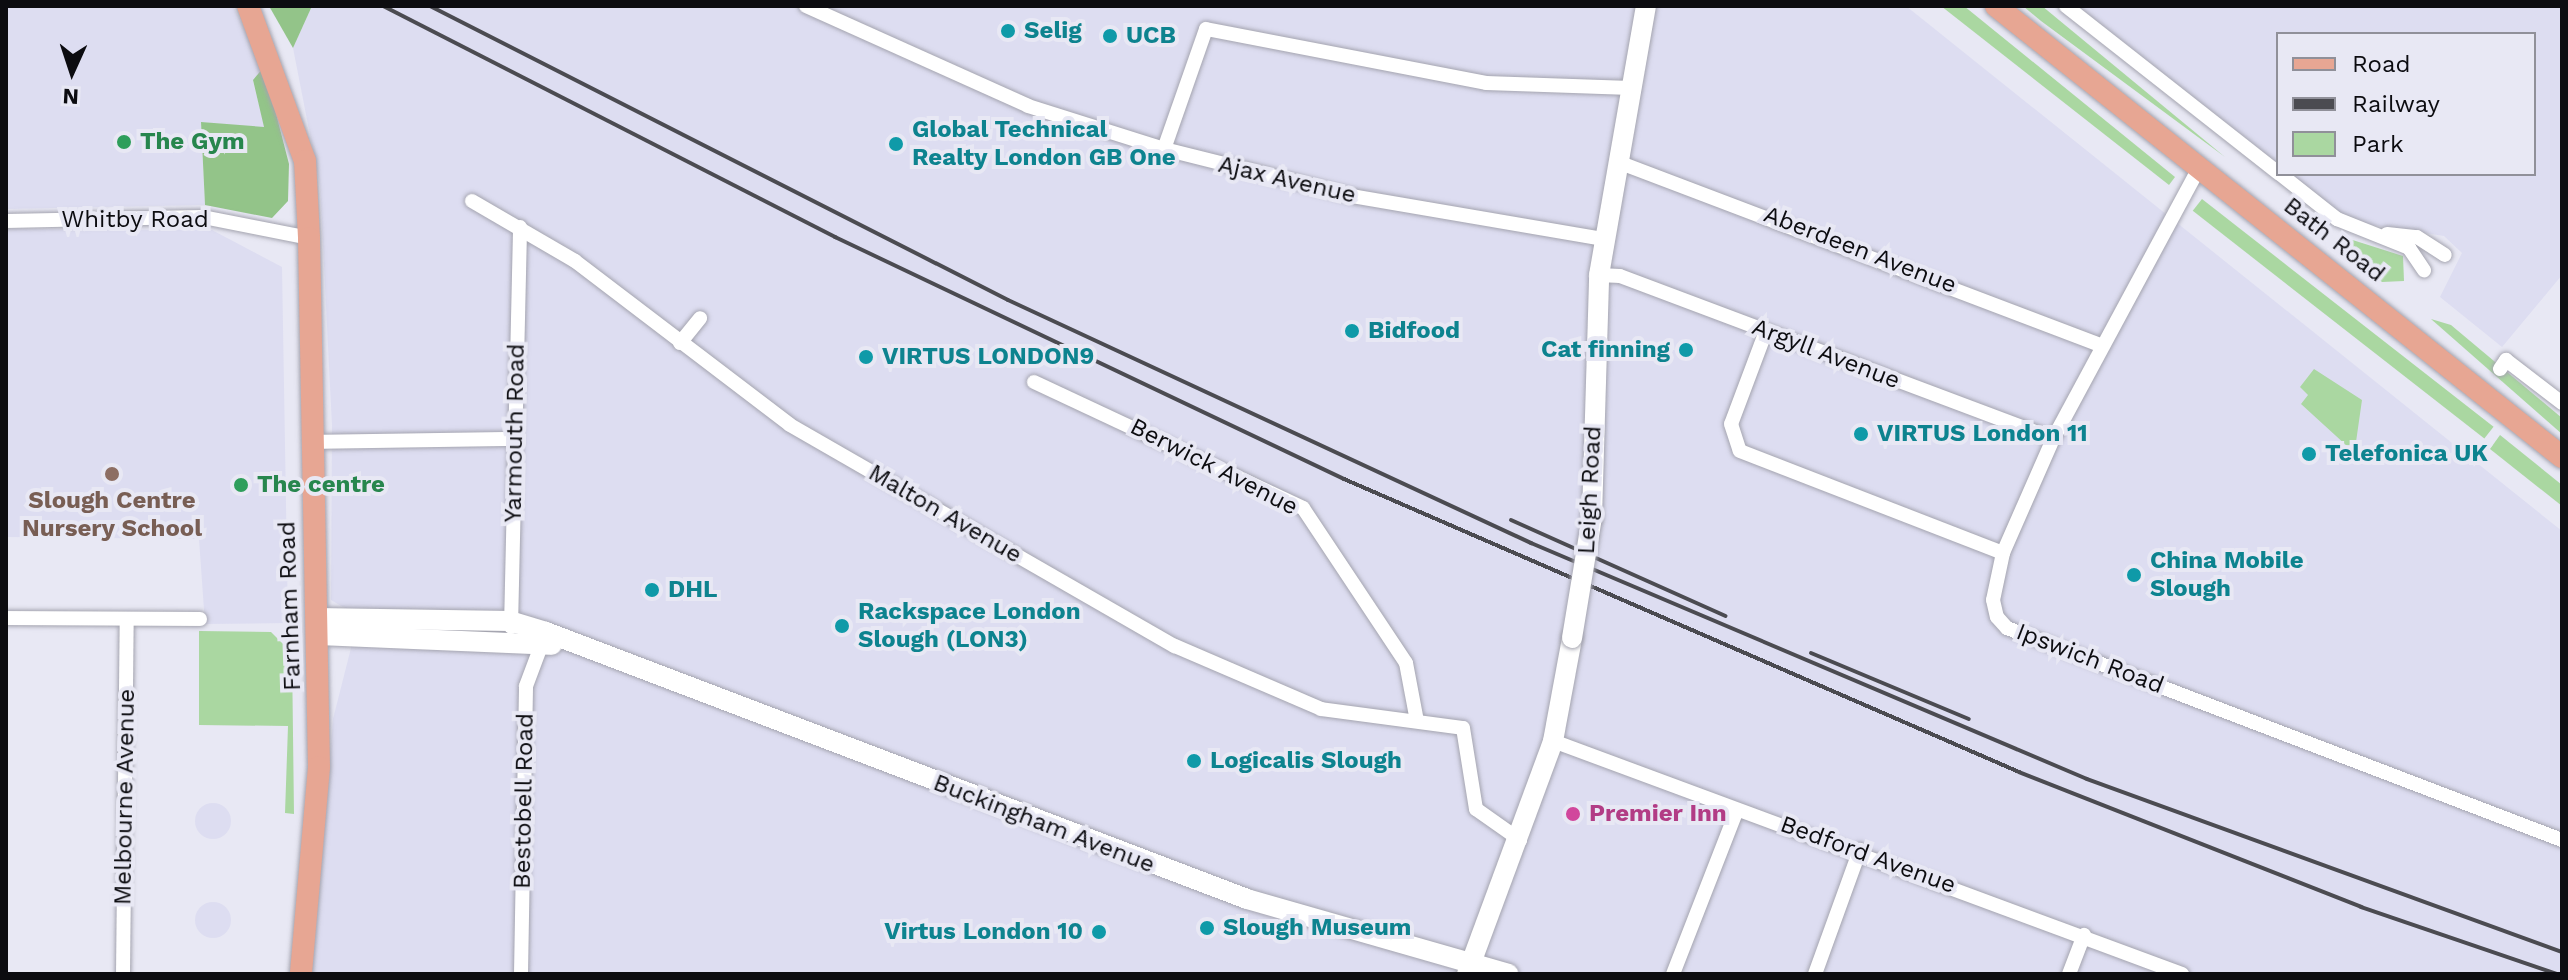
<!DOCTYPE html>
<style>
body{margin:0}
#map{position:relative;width:2568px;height:980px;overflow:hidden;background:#e8e8f4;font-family:"Work Sans",sans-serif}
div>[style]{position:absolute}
.built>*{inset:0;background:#ddddf1}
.round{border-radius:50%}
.green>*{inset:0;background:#aad7a1;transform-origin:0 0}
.forest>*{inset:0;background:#93c489}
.roads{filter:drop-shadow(0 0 2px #a4a4af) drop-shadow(0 0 2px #a4a4af)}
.street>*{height:14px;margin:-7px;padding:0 7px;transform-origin:7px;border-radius:7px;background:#fff}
.secondary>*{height:20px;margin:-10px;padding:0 10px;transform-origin:10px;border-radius:10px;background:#fff}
.primary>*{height:22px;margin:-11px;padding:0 11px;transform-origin:11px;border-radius:11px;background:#e7a693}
.rail>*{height:4px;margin:-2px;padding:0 2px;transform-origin:2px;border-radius:2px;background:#4b4b51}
.bridges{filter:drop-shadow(0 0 2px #a4a4af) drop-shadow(0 0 2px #a4a4af)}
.secondary-bridge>*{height:20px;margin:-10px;padding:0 10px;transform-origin:10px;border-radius:10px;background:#fff}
.dots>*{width:22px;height:22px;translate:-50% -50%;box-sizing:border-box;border:4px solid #e8e8f4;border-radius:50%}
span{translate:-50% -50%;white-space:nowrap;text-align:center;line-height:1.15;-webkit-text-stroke:8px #e8e8f4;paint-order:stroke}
.culture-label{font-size:24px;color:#0d838f;font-weight:700}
.left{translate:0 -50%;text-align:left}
.right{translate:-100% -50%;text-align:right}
.leisure-label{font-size:24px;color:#27864d;font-weight:700}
.street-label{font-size:24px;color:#0c0c10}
.education-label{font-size:24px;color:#785e54;font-weight:700}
.hotel-label{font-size:24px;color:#b23c85;font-weight:700}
.frame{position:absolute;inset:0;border:8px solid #0c0c10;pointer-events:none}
.legend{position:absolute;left:2276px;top:32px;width:260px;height:144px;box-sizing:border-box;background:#e8e8f4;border:2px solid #909099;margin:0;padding:10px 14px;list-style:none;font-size:24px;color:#0c0c10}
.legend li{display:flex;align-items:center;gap:16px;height:40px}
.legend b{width:40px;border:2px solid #909099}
.north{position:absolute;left:32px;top:32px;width:80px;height:80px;-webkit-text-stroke:6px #e8e8f4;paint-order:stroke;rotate:183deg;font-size:22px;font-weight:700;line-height:32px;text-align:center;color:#0c0c10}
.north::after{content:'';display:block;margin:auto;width:28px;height:36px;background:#0c0c10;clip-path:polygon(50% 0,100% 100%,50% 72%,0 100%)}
</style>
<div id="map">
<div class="built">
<div style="clip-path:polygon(6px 6px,233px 6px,264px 67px,253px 81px,265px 128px,201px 122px,205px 205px,6px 209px)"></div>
<div style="clip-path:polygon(312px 6px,1906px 6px,2562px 531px,2562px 974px,312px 974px,333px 719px,351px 648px,346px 609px,331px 600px,332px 426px,320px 186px,293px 48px)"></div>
<div style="clip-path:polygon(2077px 6px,2562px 6px,2562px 275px,2502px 347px,2440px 297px,2462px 253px,2444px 236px,2346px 221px,2287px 174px,2534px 174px,2534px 34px,2278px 34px,2278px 167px)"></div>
<div style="clip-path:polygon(6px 229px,212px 230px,282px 267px,288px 623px,205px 624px,199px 539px,6px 537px)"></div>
<div class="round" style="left:195px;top:803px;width:36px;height:36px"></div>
<div class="round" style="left:195px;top:902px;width:36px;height:36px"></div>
</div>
<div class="green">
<div style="clip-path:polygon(1941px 6px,1964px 6px,2175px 177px,2169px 185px)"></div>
<div style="clip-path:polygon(2023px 6px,2042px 6px,2225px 157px,2041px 21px)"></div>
<div style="left:2202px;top:199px;width:370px;height:15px;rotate:38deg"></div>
<div style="clip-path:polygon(2340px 236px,2403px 256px,2404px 281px,2382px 282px,2336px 243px)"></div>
<div style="clip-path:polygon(2431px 319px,2451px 325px,2562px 418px,2562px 434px)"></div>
<div style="clip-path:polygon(2314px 369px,2362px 400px,2356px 442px,2347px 446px,2301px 404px,2308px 395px,2300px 387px)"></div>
<div style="clip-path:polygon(2500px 435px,2562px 485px,2562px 506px,2490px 449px)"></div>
<div style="clip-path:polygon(199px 631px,271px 632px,292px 653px,294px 814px,285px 813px,288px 726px,199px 725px)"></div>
</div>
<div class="forest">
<div style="clip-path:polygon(269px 6px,312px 6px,293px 48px)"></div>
<div style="clip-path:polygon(264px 67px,289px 164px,288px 201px,272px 218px,205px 205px,201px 122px,264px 127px,253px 80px)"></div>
</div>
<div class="roads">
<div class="street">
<div style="left:806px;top:6px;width:243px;rotate:24.2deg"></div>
<div style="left:1028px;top:106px;width:143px;rotate:17.5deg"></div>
<div style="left:1164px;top:149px;width:194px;rotate:14deg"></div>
<div style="left:1352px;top:196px;width:256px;rotate:9.7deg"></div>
<div style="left:2066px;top:6px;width:270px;rotate:38.2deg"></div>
<div style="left:1164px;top:149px;width:127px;rotate:-70.7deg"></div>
<div style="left:1206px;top:29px;width:285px;rotate:10.9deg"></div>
<div style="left:1486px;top:83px;width:145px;rotate:2deg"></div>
<div style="left:1618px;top:162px;width:516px;rotate:20.79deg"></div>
<div style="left:2199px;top:168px;width:308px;rotate:118.3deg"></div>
<div style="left:2053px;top:439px;width:124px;rotate:113.7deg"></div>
<div style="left:2003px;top:553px;width:48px;rotate:102deg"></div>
<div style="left:1993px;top:600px;width:17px;rotate:77deg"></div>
<div style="left:1997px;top:617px;width:15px;rotate:48deg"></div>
<div style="left:2007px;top:628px;width:594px;rotate:20.91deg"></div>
<div style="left:2280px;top:174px;width:73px;rotate:38.3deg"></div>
<div style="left:2337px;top:219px;width:78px;rotate:21.9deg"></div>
<div style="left:2409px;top:248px;width:27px;rotate:56deg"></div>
<div style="left:472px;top:201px;width:119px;rotate:30.2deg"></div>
<div style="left:575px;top:261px;width:270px;rotate:37.3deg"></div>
<div style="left:790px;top:425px;width:444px;rotate:29.9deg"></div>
<div style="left:1175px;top:646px;width:159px;rotate:23.3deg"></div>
<div style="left:1321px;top:709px;width:143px;rotate:7.6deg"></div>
<div style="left:1463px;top:728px;width:82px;rotate:80.9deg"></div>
<div style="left:1476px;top:809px;width:54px;rotate:35.2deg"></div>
<div style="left:6px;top:221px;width:197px;rotate:-1.2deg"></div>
<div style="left:203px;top:217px;width:108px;rotate:11.2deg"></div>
<div style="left:2387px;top:234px;width:30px;rotate:6deg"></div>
<div style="left:2417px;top:237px;width:33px;rotate:33deg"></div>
<div style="left:1599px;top:275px;width:21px;rotate:3deg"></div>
<div style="left:1620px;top:276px;width:463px;rotate:20.6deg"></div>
<div style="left:1766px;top:331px;width:99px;rotate:110.6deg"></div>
<div style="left:1731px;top:424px;width:28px;rotate:72deg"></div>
<div style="left:1740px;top:451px;width:282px;rotate:21.2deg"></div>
<div style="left:680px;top:343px;width:32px;rotate:-51deg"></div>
<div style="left:2500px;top:369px;width:11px;rotate:-56deg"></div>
<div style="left:2506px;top:360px;width:71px;rotate:37.5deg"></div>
<div style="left:1034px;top:382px;width:297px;rotate:25.1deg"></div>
<div style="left:1303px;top:508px;width:186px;rotate:56.4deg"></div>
<div style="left:1406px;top:663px;width:59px;rotate:79.3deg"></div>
<div style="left:313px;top:442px;width:202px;rotate:-0.9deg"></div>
<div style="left:6px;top:618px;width:194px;rotate:0.3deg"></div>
<div style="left:511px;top:627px;width:400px;rotate:-88.7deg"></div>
<div style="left:1553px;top:741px;width:671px;rotate:20.33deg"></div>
<div style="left:123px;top:974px;width:353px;rotate:-89.4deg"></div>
<div style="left:521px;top:974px;width:288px;rotate:-89deg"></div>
<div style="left:526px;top:686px;width:51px;rotate:-69.4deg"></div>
<div style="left:1673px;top:974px;width:176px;rotate:-68.7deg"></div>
<div style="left:1815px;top:974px;width:132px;rotate:-70.1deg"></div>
<div style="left:2069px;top:974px;width:42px;rotate:-69deg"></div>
</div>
<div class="secondary">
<div style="left:1592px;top:517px;width:242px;rotate:-88.3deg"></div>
<div style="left:1599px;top:275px;width:273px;rotate:-80.1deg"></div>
<div style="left:316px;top:618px;width:194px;rotate:0.9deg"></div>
<div style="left:510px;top:621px;width:38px;rotate:17deg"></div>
<div style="left:546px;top:632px;width:750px;rotate:20.85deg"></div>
<div style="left:1247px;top:899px;width:272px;rotate:16deg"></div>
<div style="left:317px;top:635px;width:235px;rotate:2.4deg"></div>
<div style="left:1467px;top:974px;width:248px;rotate:-69.7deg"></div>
<div style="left:1553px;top:741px;width:105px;rotate:-79.5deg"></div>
</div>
<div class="primary">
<div style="left:248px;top:6px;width:165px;rotate:69.8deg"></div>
<div style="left:305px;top:161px;width:77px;rotate:87deg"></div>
<div style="left:309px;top:238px;width:529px;rotate:88.92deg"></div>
<div style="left:319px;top:767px;width:208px;rotate:95deg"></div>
<div style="left:1996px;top:6px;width:724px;rotate:38.55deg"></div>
</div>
</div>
<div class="rail">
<div style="left:383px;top:6px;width:508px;rotate:27.07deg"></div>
<div style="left:835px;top:237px;width:564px;rotate:25.43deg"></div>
<div style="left:1344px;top:479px;width:736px;rotate:23.46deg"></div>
<div style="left:2019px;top:772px;width:368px;rotate:21.5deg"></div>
<div style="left:2361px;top:907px;width:207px;rotate:18.9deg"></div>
<div style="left:430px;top:6px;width:648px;rotate:26.96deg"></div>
<div style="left:1008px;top:300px;width:577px;rotate:24.92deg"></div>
<div style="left:1531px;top:543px;width:604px;rotate:23deg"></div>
<div style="left:2087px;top:779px;width:506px;rotate:20.01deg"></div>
<div style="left:1511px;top:520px;width:235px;rotate:24.1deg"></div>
<div style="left:1811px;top:653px;width:171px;rotate:22.7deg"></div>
</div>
<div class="bridges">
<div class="secondary-bridge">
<div style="left:1572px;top:638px;width:123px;rotate:-80.6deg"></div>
</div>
</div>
<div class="dots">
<div style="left:1008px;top:31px;background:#0f9aa8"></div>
<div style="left:1110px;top:36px;background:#0f9aa8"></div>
<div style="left:124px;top:142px;background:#2e9e5b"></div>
<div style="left:896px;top:144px;background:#0f9aa8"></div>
<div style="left:1352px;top:331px;background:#0f9aa8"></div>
<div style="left:1686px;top:350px;background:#0f9aa8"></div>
<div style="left:866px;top:357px;background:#0f9aa8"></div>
<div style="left:1861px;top:434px;background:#0f9aa8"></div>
<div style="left:2309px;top:454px;background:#0f9aa8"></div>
<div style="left:112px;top:474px;background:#8d6e63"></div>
<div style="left:241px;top:485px;background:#2e9e5b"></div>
<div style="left:2134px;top:575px;background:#0f9aa8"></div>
<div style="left:652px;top:590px;background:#0f9aa8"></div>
<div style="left:842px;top:626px;background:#0f9aa8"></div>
<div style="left:1194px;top:761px;background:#0f9aa8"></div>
<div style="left:1573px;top:814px;background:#d1479c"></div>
<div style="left:1207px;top:928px;background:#0f9aa8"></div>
<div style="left:1099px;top:932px;background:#0f9aa8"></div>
</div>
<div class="culture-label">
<span class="left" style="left:1024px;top:31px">Selig</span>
<span class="left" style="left:1126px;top:36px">UCB</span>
<span class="left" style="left:912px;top:144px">Global Technical<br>Realty London GB One</span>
<span class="left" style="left:1368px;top:331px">Bidfood</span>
<span class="right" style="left:1670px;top:350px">Cat finning</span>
<span class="left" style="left:882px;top:357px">VIRTUS LONDON9</span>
<span class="left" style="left:1877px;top:434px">VIRTUS London 11</span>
<span class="left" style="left:2325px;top:454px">Telefonica UK</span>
<span class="left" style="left:2150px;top:575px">China Mobile<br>Slough</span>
<span class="left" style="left:668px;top:590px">DHL</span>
<span class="left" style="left:858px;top:626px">Rackspace London<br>Slough (LON3)</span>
<span class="left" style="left:1210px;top:761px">Logicalis Slough</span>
<span class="left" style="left:1223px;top:928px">Slough Museum</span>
<span class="right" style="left:1083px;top:932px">Virtus London 10</span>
</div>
<div class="leisure-label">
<span class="left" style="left:140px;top:142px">The Gym</span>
<span class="left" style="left:257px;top:485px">The centre</span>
</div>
<div class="street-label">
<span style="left:1287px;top:180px;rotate:13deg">Ajax Avenue</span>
<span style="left:135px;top:220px">Whitby Road</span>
<span style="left:2334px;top:240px;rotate:38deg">Bath Road</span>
<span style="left:1860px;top:250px;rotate:21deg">Aberdeen Avenue</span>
<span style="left:1826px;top:354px;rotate:21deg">Argyll Avenue</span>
<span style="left:515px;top:433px;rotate:-89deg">Yarmouth Road</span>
<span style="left:1214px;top:467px;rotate:27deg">Berwick Avenue</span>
<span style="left:1590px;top:490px;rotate:-87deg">Leigh Road</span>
<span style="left:945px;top:514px;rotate:30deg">Malton Avenue</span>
<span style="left:290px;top:606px;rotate:-92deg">Farnham Road</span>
<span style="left:2090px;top:659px;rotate:21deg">Ipswich Road</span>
<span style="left:125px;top:797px;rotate:-89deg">Melbourne Avenue</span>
<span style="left:524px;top:801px;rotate:-89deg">Bestobell Road</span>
<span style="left:1044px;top:824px;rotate:21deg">Buckingham Avenue</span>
<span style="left:1868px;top:855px;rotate:20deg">Bedford Avenue</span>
</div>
<div class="education-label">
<span style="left:112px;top:515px">Slough Centre<br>Nursery School</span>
</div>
<div class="hotel-label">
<span class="left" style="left:1589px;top:814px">Premier Inn</span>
</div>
<div class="frame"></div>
<ul class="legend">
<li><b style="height:10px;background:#e7a693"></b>Road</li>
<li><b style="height:10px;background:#4b4b51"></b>Railway</li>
<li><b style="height:22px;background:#aad7a1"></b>Park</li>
</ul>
<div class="north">N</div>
</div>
